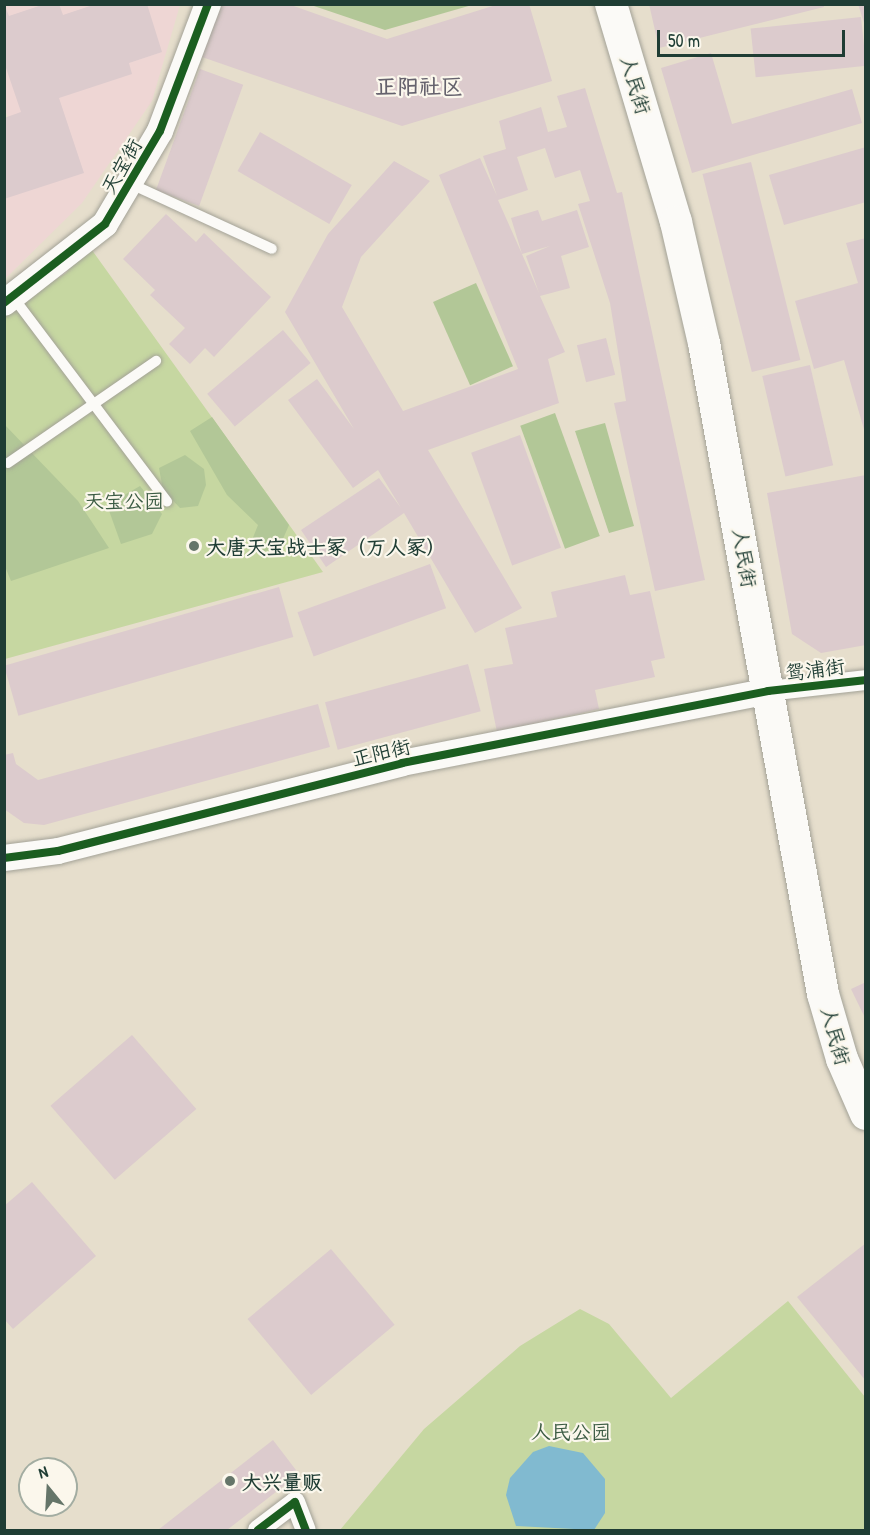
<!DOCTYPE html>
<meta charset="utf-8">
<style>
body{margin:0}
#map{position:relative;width:870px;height:1535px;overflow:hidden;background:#e6decc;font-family:"Patrick Hand","LXGW WenKai TC",sans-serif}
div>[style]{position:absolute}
.built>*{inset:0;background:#eed6d4}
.green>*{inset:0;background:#c6d7a1}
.forest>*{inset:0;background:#b2c797;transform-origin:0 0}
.water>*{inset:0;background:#81bad0}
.building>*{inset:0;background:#dccbcd;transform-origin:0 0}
.roads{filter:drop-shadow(0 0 2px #a3a297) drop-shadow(0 0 2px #a3a297)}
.service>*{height:10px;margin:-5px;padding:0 5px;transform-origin:5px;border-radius:5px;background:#fbfaf7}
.minor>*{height:20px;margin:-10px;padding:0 10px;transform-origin:10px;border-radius:10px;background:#fbfaf7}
.tertiary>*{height:26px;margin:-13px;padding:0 13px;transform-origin:13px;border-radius:13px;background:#fbfaf7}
.primary>*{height:32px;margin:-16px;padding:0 16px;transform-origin:16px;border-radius:16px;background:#fbfaf7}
.cycleway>*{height:8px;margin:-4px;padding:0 4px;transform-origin:4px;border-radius:4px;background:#1b5e20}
.dots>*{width:16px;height:16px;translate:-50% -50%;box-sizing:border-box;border:3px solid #fbf7ec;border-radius:50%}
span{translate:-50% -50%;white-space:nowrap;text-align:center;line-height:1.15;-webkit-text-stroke:4.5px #fbf7ec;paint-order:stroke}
.street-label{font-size:20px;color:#1f3d34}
.park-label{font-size:20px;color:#3b5b43}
.poi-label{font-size:20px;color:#1f3d34;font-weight:700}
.left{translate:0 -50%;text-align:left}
.quarter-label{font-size:22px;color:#65626d;font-weight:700}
.frame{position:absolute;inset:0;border:6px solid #1f3d34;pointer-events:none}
.north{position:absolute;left:18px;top:1457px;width:60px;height:60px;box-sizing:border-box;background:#fbf7ec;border:2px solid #a3ada2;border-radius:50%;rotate:342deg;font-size:16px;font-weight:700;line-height:24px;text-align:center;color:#1f3d34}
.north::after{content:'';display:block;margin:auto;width:21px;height:27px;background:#657569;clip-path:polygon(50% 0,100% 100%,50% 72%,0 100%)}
.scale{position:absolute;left:657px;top:30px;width:188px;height:27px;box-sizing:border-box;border:3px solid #1f3d34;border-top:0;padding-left:8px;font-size:18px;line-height:21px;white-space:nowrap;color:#1f3d34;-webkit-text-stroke:4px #fbf7ec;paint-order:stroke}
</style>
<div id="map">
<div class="built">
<div style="clip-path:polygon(5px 5px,180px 5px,152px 101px,82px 203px,5px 279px,4px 126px,10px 123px,4px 107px)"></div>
</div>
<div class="green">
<div style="clip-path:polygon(89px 246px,323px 572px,5px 659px,5px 312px,66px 273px)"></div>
<div style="clip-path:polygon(788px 1301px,865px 1397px,865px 1530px,340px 1530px,424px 1429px,520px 1346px,580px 1309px,609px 1324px,671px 1398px)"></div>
</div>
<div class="forest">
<div style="clip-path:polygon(311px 5px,472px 5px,385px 30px)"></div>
<div style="left:476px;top:283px;width:91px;height:47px;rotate:66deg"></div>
<div style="left:555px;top:413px;width:131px;height:37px;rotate:70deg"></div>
<div style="clip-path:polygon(212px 417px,289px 525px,279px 548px,255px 553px,250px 545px,258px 525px,227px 495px,190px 431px)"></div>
<div style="clip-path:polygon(605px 423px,634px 526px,609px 533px,575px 431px)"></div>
<div style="clip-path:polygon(4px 424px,78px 501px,109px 548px,11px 581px,4px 564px)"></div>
<div style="clip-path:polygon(185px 455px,204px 469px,206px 485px,198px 506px,180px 508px,163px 490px,159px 468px)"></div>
<div style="clip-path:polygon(140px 486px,162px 514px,152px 534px,121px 544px,107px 505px)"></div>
</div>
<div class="water">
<div style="clip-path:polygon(549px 1446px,583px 1453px,605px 1479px,605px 1513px,594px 1530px,516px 1526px,506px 1495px,510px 1478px,533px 1452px)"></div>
</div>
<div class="building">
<div style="clip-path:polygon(4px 4px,9px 16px,45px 4px,59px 4px,63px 15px,96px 4px,147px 4px,162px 52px,129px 63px,132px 74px,59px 98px,84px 173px,4px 199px,4px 118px,21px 112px,4px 62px)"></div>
<div style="clip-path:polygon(220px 4px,288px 4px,387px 39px,499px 4px,529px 4px,552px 81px,402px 126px,202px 57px)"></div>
<div style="clip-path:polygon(649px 4px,823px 4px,824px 7px,659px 48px)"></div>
<div style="clip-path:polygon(858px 4px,866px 4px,866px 26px,865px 26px)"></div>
<div style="left:861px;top:17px;width:49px;height:111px;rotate:84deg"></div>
<div style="clip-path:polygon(711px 53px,732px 124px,852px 89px,862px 123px,692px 173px,661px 68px)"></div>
<div style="left:200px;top:69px;width:46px;height:129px;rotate:20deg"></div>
<div style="clip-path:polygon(evenodd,585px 88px,617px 193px,622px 192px,705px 580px,655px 591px,614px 403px,626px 401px,610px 303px,578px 204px,590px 201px,580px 170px,555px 178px,545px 148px,517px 157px,528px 190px,498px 200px,522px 254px,511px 218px,538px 210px,542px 221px,577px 210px,589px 247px,561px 256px,570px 288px,540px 296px,565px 352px,548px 359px,559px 403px,428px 450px,522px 608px,475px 633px,404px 513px,326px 567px,301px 530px,379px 478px,401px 508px,378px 470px,353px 488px,288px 400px,317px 379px,354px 429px,285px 312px,328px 234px,394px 161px,430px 181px,361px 257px,342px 307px,403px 411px,518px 369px,439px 175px,480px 158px,497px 196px,483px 156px,506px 149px,499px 121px,541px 107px,548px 132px,567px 127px,557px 96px,585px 88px,550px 246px,526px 256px,539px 293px,522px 254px,550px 246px)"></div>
<div style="left:260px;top:132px;width:106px;height:45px;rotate:30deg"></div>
<div style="clip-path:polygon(866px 147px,866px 202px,784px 225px,769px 175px)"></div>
<div style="left:751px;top:162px;width:204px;height:50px;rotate:76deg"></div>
<div style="clip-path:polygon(166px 214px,196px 242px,204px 233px,271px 297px,214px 357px,205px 348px,190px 364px,169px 344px,185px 328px,150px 295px,155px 290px,123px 259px)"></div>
<div style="clip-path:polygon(866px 238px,866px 433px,865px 433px,844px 360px,814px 369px,795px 301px,858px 283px,846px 243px)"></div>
<div style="left:283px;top:330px;width:43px;height:99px;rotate:50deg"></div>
<div style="left:606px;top:338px;width:38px;height:30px;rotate:76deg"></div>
<div style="left:810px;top:365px;width:103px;height:49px;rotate:77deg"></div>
<div style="left:520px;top:435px;width:120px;height:52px;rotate:70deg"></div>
<div style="clip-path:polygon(866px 475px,866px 645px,821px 653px,792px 634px,767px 493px)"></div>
<div style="left:430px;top:564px;width:47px;height:141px;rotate:70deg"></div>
<div style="clip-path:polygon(625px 575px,630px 595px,650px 591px,665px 658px,651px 661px,655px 677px,595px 690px,599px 709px,497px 732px,484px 669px,513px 664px,505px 628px,557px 617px,551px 592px)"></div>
<div style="left:279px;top:587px;width:52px;height:286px;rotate:74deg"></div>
<div style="left:468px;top:664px;width:49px;height:148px;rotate:75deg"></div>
<div style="clip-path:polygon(318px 704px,330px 747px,44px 825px,24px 823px,4px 809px,4px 755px,13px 753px,16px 764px,38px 780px)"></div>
<div style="clip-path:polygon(866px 982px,866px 1020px,851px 989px)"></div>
<div style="left:132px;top:1035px;width:98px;height:108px;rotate:49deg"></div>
<div style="clip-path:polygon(32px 1182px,96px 1256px,13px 1329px,4px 1319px,4px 1206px)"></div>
<div style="clip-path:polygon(866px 1243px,866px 1381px,797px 1297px)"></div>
<div style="left:331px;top:1249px;width:99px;height:109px;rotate:50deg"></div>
<div style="clip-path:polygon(273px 1440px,299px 1474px,227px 1530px,158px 1530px)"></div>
</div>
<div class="roads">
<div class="service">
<div style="left:131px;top:184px;width:155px;rotate:24.7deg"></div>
<div style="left:13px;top:297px;width:256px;rotate:53deg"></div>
<div style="left:8px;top:463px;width:180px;rotate:-34.6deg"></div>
</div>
<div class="minor">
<div style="left:768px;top:691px;width:99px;rotate:-6.4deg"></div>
<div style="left:258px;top:1530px;width:46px;rotate:-37.1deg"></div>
<div style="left:295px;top:1502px;width:30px;rotate:69deg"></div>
</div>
<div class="tertiary">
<div style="left:4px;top:303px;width:128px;rotate:-38deg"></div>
<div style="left:105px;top:224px;width:108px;rotate:-59.4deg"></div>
<div style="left:160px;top:131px;width:136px;rotate:-69.3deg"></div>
<div style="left:4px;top:858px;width:54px;rotate:-7.4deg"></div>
<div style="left:58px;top:851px;width:355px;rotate:-14.3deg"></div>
<div style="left:402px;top:763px;width:373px;rotate:-11.1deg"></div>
</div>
<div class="primary">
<div style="left:611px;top:4px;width:227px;rotate:73.4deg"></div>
<div style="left:676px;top:222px;width:124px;rotate:77deg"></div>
<div style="left:704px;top:343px;width:662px;rotate:79.64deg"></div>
<div style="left:823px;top:994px;width:68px;rotate:73.7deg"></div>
<div style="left:842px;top:1059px;width:60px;rotate:66.4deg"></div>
</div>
</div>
<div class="cycleway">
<div style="left:4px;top:303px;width:128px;rotate:-38deg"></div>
<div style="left:105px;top:224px;width:108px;rotate:-59.4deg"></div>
<div style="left:160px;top:131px;width:136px;rotate:-69.3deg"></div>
<div style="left:4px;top:858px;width:54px;rotate:-7.4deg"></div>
<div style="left:58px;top:851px;width:355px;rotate:-14.3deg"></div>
<div style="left:402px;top:763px;width:373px;rotate:-11.1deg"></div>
<div style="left:768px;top:691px;width:99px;rotate:-6.4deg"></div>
<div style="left:258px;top:1530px;width:46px;rotate:-37.1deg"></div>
<div style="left:295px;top:1502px;width:30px;rotate:69deg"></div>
</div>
<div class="dots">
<div style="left:194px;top:546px;background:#657569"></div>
<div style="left:230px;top:1481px;background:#657569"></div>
</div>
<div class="street-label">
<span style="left:636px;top:85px;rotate:73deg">人民街</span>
<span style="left:121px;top:166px;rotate:-60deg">天宝街</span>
<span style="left:745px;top:558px;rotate:80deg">人民街</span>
<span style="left:815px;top:669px;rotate:-7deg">鸳浦街</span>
<span style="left:381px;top:752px;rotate:-13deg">正阳街</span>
<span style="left:836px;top:1036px;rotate:74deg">人民街</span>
</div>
<div class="park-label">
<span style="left:124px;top:500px">天宝公园</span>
<span style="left:571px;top:1431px">人民公园</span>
</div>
<div class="poi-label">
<span class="left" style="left:206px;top:546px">大唐天宝战士冢（万人冢）</span>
<span class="left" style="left:242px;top:1481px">大兴量贩</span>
</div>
<div class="quarter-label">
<span style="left:419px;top:87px">正阳社区</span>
</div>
<div class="frame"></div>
<div class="north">N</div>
<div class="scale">50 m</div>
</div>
